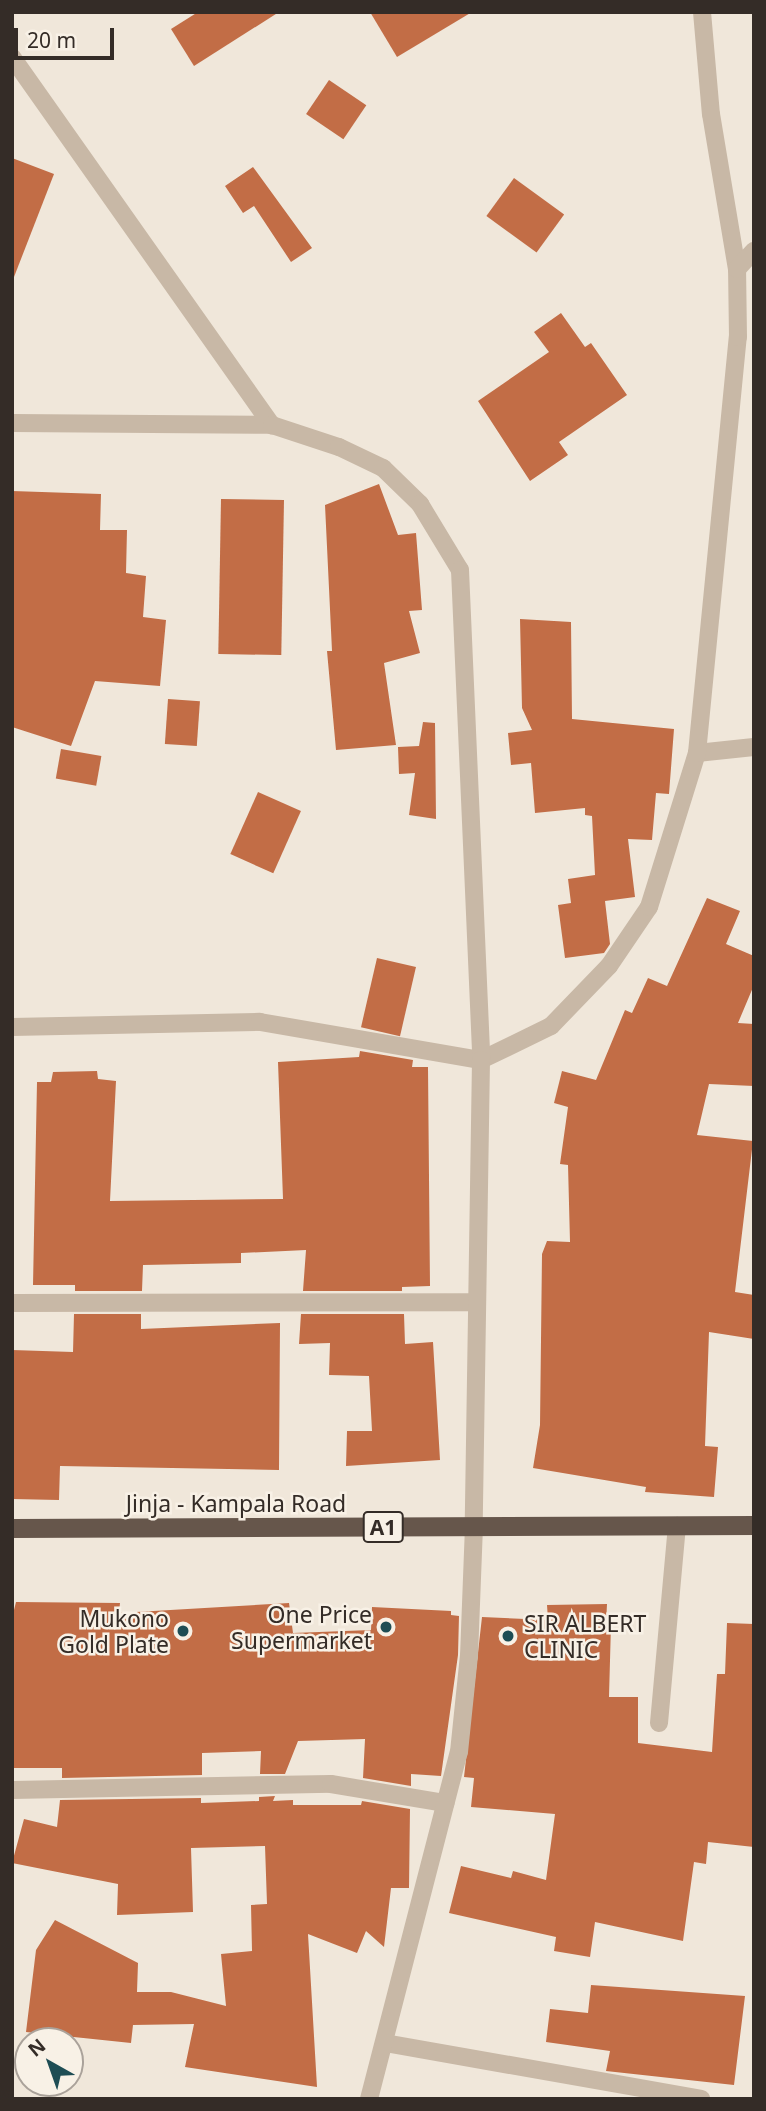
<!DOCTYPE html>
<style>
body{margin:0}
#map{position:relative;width:766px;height:2111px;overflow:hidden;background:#f0e7da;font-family:"Noto Sans",sans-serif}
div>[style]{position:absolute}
.building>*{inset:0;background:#c26d46;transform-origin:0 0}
.service>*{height:18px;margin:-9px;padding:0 9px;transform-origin:9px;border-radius:9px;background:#c8b8a6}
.minor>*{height:18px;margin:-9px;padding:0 9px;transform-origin:9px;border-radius:9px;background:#c8b8a6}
.tertiary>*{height:18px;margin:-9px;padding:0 9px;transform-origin:9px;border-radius:9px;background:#c8b8a6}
.trunk>*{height:19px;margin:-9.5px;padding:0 9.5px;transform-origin:9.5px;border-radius:9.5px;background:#66564b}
.dots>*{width:19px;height:19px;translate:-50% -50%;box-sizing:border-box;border:4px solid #f8f1e6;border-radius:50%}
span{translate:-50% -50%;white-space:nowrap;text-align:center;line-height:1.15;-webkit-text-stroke:5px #f8f1e6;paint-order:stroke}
.shield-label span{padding:2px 5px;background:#f8f1e6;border:2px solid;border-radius:5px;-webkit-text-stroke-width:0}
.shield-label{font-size:21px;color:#342c27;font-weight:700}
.street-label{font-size:23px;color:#342c27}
.poi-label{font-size:23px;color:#342c27}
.right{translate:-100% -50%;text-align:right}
.left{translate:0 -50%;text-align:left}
.frame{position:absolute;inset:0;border:14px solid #342c27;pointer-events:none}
.north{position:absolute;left:14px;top:2027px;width:70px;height:70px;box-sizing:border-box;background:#f8f1e6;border:2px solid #aaa29a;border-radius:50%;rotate:320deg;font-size:19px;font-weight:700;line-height:28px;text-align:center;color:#342c27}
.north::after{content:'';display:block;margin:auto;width:24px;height:32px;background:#1e4d54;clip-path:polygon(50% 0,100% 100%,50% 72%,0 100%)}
.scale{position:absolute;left:14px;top:28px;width:100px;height:32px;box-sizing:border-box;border:4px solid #342c27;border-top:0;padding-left:9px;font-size:21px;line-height:24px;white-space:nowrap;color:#342c27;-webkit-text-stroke:5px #f8f1e6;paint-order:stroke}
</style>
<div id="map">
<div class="building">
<div style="clip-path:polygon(198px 12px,279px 12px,194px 66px,171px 29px)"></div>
<div style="clip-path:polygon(370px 12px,472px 12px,397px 57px)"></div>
<div style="left:329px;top:80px;width:45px;height:41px;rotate:34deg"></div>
<div style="clip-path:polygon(12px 158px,54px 174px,14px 277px,12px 277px)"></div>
<div style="clip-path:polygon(253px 167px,312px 248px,291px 262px,254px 206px,243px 213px,225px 186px)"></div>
<div style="left:514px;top:178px;width:62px;height:47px;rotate:36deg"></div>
<div style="clip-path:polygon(561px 313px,585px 347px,591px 343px,627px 395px,559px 442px,568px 455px,530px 481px,478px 401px,549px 352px,534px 332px)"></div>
<div style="clip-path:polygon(379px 484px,398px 535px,416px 533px,422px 610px,409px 611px,420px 653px,384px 663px,396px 745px,336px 750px,327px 651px,332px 651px,325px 505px)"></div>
<div style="clip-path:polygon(12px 491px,101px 494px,100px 530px,127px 530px,126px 573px,146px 576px,143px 617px,166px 620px,160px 686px,95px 681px,71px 746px,12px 727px)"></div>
<div style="left:221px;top:499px;width:63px;height:155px;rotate:1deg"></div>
<div style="clip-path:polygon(520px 619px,571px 622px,572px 719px,674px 729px,669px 794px,656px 793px,652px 840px,628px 839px,635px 897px,605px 901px,610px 944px,604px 953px,565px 958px,558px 905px,571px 903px,568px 879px,595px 875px,592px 816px,585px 815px,585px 808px,535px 813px,531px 763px,511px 765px,508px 733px,532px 730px,522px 708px)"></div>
<div style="left:168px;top:699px;width:32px;height:45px;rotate:4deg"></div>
<div style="clip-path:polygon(423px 722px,435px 723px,436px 819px,409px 815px,415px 773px,399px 774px,398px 747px,419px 746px)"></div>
<div style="left:61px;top:749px;width:41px;height:30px;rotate:10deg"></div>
<div style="left:258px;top:792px;width:47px;height:68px;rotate:24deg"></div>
<div style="clip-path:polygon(707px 898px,740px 911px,726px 944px,754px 956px,754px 985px,738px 1023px,754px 1024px,754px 1086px,709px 1084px,697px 1135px,753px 1141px,735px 1292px,754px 1295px,754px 1339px,709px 1332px,705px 1446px,718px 1447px,714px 1497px,645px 1492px,646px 1487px,533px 1468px,540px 1425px,542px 1254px,547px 1241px,570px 1242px,568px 1165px,560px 1164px,568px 1107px,554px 1103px,562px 1071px,596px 1080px,625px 1010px,632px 1013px,648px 978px,667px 986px)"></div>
<div style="left:377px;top:958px;width:40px;height:71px;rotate:13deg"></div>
<div style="clip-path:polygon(360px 1051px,413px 1060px,412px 1067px,428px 1067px,430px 1286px,402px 1287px,402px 1291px,303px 1291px,306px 1250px,241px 1253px,241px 1263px,143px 1265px,142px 1291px,75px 1291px,75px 1285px,33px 1285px,37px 1082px,51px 1082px,53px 1072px,97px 1071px,98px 1079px,116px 1081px,110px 1201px,283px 1199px,278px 1062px,359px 1057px)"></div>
<div style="clip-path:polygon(74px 1314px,141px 1314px,141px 1329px,280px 1323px,279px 1470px,60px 1466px,59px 1500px,12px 1499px,12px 1350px,73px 1352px)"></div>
<div style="clip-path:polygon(301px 1314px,404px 1314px,405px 1344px,433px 1342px,440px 1460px,346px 1466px,347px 1431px,372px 1431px,369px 1376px,329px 1375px,330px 1343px,299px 1344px)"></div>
<div style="clip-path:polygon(16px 1602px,120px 1603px,119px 1613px,289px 1603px,293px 1633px,371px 1630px,372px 1607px,451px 1611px,451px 1615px,459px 1616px,458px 1655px,441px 1776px,411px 1774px,411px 1786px,363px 1778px,365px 1739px,298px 1741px,285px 1774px,260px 1774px,261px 1751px,202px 1753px,202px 1775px,62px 1778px,62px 1768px,14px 1768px,12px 1618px)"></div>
<div style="clip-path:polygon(607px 1604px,606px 1624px,611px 1624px,609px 1697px,638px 1697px,638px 1743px,712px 1752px,717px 1674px,725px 1674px,727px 1623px,754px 1624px,754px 1847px,708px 1842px,706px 1864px,694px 1862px,683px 1941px,595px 1922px,590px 1957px,554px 1951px,556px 1937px,449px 1913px,461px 1866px,511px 1878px,513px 1871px,546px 1880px,555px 1814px,471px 1807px,474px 1778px,464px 1777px,482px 1617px,548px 1620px,547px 1605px)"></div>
<div style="clip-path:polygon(275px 1796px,273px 1801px,293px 1800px,293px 1805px,361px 1805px,362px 1801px,410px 1809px,409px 1888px,391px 1888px,384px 1947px,366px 1931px,357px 1953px,308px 1934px,317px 2087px,185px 2067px,194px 2024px,133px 2025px,131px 2043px,26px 2032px,36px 1950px,55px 1920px,138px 1963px,137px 1992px,171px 1992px,226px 2006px,221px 1954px,252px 1951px,251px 1905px,267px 1904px,265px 1846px,191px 1848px,193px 1912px,117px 1915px,118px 1884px,12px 1863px,24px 1819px,57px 1827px,60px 1800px,201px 1798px,201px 1803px,259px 1801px,259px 1797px)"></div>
<div style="clip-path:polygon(591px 1985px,745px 1996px,734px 2085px,606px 2071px,610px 2051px,546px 2042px,550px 2009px,588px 2013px)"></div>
</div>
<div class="service">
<div style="left:659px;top:1723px;width:198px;rotate:-84.8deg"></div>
</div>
<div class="minor">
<div style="left:702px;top:12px;width:102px;rotate:85deg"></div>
<div style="left:711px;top:114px;width:157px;rotate:80.5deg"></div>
<div style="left:12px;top:57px;width:451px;rotate:54.8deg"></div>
<div style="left:697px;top:753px;width:57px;rotate:-6deg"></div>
<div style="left:12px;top:1027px;width:248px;rotate:-1.2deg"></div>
<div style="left:260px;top:1022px;width:224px;rotate:9.8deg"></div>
<div style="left:481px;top:1060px;width:78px;rotate:-25.9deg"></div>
<div style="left:551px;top:1026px;width:83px;rotate:-46deg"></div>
<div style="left:609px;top:966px;width:71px;rotate:-55.9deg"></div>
<div style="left:649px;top:907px;width:161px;rotate:-72.7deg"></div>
<div style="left:697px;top:753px;width:418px;rotate:-84.4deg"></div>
<div style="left:738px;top:337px;width:68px;rotate:-90.8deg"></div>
<div style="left:737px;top:269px;width:25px;rotate:-47deg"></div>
<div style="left:12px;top:1303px;width:463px;rotate:-0.1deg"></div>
<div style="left:12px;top:1790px;width:319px;rotate:-1.1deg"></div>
<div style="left:331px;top:1784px;width:116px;rotate:9.5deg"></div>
<div style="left:385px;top:2043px;width:321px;rotate:10deg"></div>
<div style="left:369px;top:2099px;width:358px;rotate:-75.5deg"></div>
<div style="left:459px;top:1752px;width:97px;rotate:-84.1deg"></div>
<div style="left:469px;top:1656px;width:129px;rotate:-87.8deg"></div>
</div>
<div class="tertiary">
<div style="left:12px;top:423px;width:260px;rotate:0.4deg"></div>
<div style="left:272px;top:425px;width:71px;rotate:18.2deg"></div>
<div style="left:339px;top:447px;width:49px;rotate:25.5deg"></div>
<div style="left:383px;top:468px;width:52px;rotate:44.2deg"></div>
<div style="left:420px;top:504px;width:77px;rotate:58.8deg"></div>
<div style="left:460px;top:570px;width:490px;rotate:87.5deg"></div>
<div style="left:481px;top:1060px;width:467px;rotate:90.9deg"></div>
</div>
<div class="trunk">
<div style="left:12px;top:1528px;width:742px;rotate:-0.23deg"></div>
</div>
<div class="dots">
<div style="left:386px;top:1627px;background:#1e4d54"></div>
<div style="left:183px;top:1631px;background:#1e4d54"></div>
<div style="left:508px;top:1636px;background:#1e4d54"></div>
</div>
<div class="shield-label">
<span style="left:383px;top:1527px">A1</span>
</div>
<div class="street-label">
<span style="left:236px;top:1503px">Jinja - Kampala Road</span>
</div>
<div class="poi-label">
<span class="right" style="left:372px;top:1627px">One Price<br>Supermarket</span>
<span class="right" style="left:169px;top:1631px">Mukono<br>Gold Plate</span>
<span class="left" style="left:524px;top:1636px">SIR ALBERT<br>CLINIC</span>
</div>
<div class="frame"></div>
<div class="north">N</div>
<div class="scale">20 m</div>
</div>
